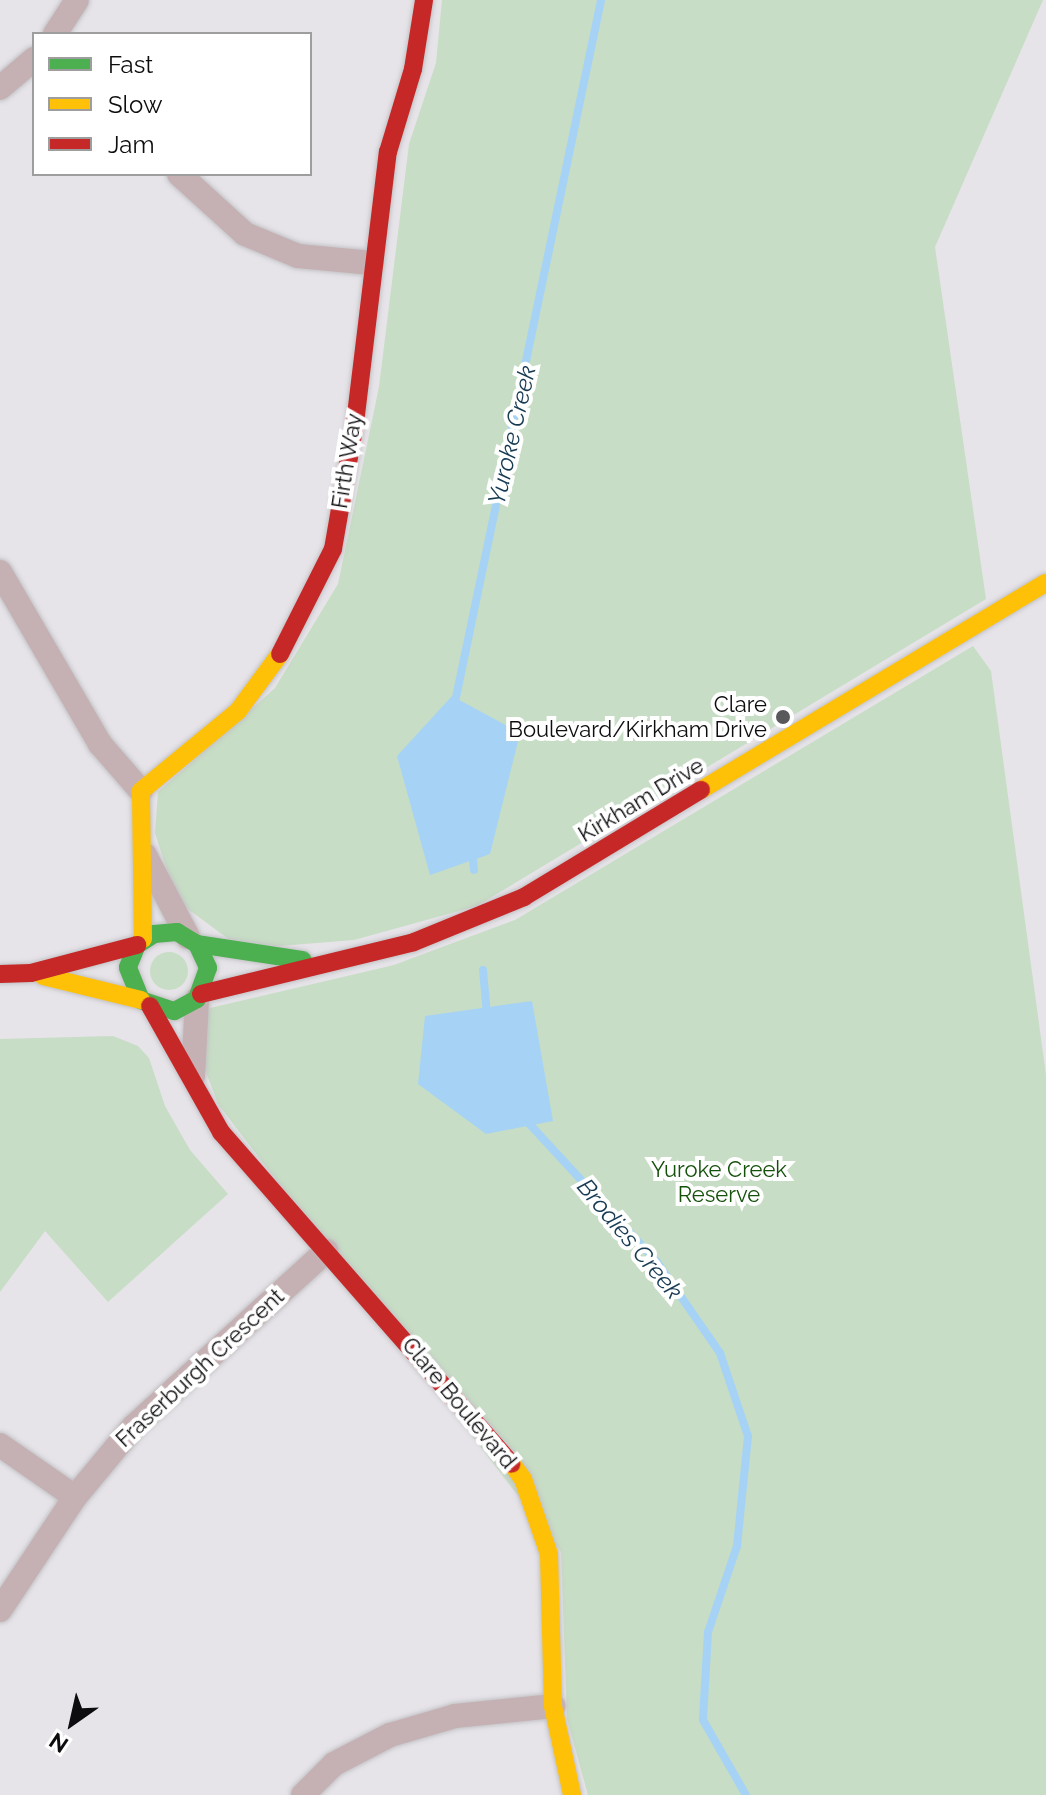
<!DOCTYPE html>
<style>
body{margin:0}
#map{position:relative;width:1046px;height:1795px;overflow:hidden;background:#e6e4e9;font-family:Raleway,sans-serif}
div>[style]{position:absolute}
.green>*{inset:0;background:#c7ddc5}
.round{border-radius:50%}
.water>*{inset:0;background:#a6d3f5}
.stream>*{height:8px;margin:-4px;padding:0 4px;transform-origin:4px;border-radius:4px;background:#a6d3f5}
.roads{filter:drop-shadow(0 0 2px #c3c2c5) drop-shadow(0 0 2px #c3c2c5)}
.street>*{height:24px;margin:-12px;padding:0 12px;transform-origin:12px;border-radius:12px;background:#c5b1b3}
.fast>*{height:18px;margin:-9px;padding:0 9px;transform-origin:9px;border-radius:9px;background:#4caf50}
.slow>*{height:18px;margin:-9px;padding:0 9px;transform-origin:9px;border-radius:9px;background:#ffc107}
.jam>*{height:18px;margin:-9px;padding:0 9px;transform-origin:9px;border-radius:9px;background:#c62828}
.dots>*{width:22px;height:22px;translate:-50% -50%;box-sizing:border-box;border:4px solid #fff;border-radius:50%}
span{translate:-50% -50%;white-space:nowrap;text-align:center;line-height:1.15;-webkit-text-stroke:8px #fff;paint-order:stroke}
.street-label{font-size:22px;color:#0d0c0f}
.poi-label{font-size:22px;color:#0d0c0f}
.right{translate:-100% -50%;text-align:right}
.park-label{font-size:22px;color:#14510a}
.water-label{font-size:24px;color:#163a52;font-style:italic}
.legend{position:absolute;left:32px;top:32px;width:280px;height:144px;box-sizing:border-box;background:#fff;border:2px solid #9e9e9f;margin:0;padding:10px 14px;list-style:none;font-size:24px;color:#0d0c0f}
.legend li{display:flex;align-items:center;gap:16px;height:40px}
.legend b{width:40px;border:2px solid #9e9e9f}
.north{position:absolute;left:32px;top:1683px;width:80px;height:80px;-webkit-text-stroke:6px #fff;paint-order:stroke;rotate:214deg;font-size:22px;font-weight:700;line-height:32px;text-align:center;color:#0d0c0f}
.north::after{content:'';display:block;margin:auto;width:28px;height:36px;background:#0d0c0f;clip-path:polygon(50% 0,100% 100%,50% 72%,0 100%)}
</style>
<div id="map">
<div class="green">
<div style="clip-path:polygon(442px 0,1043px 0,935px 247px,986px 599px,477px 906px,354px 940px,267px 947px,230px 940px,177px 901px,155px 833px,158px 792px,275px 688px,338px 584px,379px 387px,409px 144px,436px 63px)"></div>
<div style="clip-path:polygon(973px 646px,991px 671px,1046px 1075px,1046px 1795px,588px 1795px,567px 1719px,561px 1552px,218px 1104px,203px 1064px,205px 1019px,210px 1008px,394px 965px,515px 920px)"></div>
<div class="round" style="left:150px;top:952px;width:38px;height:38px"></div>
<div style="clip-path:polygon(113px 1036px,138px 1046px,149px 1058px,165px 1106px,190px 1150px,228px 1194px,108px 1302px,45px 1231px,0 1292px,0 1039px)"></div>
</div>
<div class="water">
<div style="clip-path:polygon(452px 696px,520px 733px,490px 854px,430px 875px,397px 756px)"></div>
<div style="clip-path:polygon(532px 1001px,553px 1121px,486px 1134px,418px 1084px,425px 1016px)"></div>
</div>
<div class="stream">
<div style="left:454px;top:707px;width:722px;rotate:-78.25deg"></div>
<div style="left:472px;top:851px;width:19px;rotate:84deg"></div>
<div style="left:483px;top:970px;width:45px;rotate:84.9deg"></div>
<div style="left:523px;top:1117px;width:197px;rotate:47.3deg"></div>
<div style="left:657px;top:1262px;width:111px;rotate:55.3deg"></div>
<div style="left:720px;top:1353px;width:88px;rotate:71.4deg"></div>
<div style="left:748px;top:1436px;width:111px;rotate:95.7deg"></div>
<div style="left:737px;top:1546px;width:91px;rotate:108.6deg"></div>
<div style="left:708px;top:1632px;width:88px;rotate:93.3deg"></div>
<div style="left:703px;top:1720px;width:86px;rotate:60.2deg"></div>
</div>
<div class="roads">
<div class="street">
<div style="left:55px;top:34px;width:40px;rotate:-57.1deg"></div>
<div style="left:0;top:88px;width:45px;rotate:-40.5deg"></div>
<div style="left:179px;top:174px;width:89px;rotate:42.3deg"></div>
<div style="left:245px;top:234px;width:57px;rotate:22.5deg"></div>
<div style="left:298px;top:256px;width:74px;rotate:5.4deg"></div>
<div style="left:0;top:572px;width:199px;rotate:59.8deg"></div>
<div style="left:100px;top:744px;width:62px;rotate:48.9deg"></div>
<div style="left:145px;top:855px;width:93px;rotate:62.3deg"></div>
<div style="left:193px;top:1076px;width:77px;rotate:-87deg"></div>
<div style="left:0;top:1445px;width:91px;rotate:34.7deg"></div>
<div style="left:0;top:1610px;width:136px;rotate:-56.4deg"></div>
<div style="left:75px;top:1497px;width:92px;rotate:-50.3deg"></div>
<div style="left:134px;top:1426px;width:260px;rotate:-42.3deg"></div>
<div style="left:303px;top:1795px;width:44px;rotate:-45deg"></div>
<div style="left:334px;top:1764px;width:63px;rotate:-27.4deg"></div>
<div style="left:390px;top:1735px;width:68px;rotate:-16.3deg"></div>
<div style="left:455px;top:1716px;width:99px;rotate:-5.8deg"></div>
</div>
<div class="fast">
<div style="left:197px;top:944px;width:26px;rotate:65deg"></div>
<div style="left:208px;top:968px;width:33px;rotate:110deg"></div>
<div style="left:197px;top:999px;width:26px;rotate:152deg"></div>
<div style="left:174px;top:1011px;width:35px;rotate:-162deg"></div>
<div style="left:141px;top:1000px;width:35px;rotate:-112deg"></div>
<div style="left:128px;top:967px;width:24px;rotate:-68deg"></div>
<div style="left:137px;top:945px;width:20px;rotate:-33deg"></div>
<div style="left:154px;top:934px;width:23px;rotate:-5deg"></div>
<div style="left:177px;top:932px;width:23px;rotate:31deg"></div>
<div style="left:197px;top:944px;width:107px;rotate:8.6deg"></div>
</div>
<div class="slow">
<div style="left:701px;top:790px;width:402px;rotate:-31deg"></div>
<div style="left:143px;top:939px;width:148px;rotate:-90.8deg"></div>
<div style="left:141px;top:791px;width:126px;rotate:-39.5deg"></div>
<div style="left:238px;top:711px;width:71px;rotate:-53.6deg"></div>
<div style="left:43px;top:976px;width:101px;rotate:13.8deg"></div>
<div style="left:512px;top:1464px;width:19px;rotate:54deg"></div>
<div style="left:523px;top:1479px;width:79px;rotate:70.9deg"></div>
<div style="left:549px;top:1554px;width:152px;rotate:88.5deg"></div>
<div style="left:553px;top:1706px;width:91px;rotate:77.9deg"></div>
</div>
<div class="jam">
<div style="left:280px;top:654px;width:118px;rotate:-63.2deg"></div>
<div style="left:333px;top:549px;width:128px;rotate:-80.1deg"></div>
<div style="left:355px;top:423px;width:273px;rotate:-83.1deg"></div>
<div style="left:388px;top:152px;width:87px;rotate:-73.2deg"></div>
<div style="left:413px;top:69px;width:70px;rotate:-80.9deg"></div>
<div style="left:0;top:974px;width:31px;rotate:-2deg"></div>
<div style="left:31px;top:973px;width:110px;rotate:-14.8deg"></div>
<div style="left:201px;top:994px;width:219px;rotate:-13.7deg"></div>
<div style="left:414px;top:942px;width:119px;rotate:-22.2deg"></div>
<div style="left:524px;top:897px;width:207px;rotate:-31.2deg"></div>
<div style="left:150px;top:1006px;width:145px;rotate:60.6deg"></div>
<div style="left:221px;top:1132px;width:441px;rotate:48.8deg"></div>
</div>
</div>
<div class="dots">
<div style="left:783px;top:717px;background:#59585b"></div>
</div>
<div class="street-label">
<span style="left:347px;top:461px;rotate:-81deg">Firth Way</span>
<span style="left:641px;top:800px;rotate:-31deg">Kirkham Drive</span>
<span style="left:200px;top:1368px;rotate:-43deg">Fraserburgh Crescent</span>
<span style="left:459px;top:1403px;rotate:50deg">Clare Boulevard</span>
</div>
<div class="poi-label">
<span class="right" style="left:767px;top:717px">Clare<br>Boulevard/Kirkham Drive</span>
</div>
<div class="park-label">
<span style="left:719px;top:1182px">Yuroke Creek<br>Reserve</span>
</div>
<div class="water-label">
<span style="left:512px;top:435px;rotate:-77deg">Yuroke Creek</span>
<span style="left:630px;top:1239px;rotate:50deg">Brodies Creek</span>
</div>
<ul class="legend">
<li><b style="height:10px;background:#4caf50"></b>Fast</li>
<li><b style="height:10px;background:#ffc107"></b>Slow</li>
<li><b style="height:10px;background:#c62828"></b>Jam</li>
</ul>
<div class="north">N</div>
</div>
